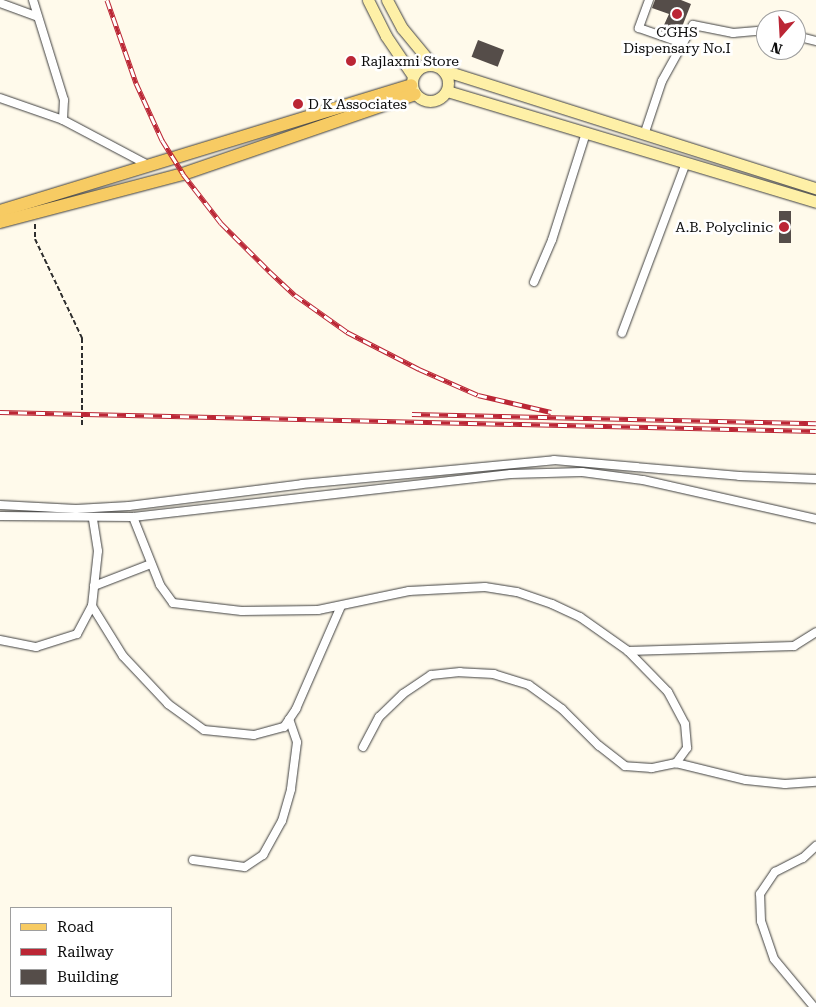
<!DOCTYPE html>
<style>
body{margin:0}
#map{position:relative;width:816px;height:1007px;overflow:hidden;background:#fffaeb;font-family:"Roboto Serif",serif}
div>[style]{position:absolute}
.building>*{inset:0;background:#554d49;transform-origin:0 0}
.path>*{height:2px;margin-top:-1px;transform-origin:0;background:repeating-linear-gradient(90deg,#2e2e2e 0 5px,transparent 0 7.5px)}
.roads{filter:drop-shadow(0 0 1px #3f3f3f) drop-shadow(0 0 1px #3f3f3f)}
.street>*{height:8px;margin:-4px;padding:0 4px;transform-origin:4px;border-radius:4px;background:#fff}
.secondary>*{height:11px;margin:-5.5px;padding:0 5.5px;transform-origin:5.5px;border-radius:5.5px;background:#fef0a7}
.secondary>.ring{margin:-5.5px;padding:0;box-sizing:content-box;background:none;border:11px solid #fef0a7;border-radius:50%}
.primary>*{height:12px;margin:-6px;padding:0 6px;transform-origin:6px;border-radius:6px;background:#f7cb63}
.rail>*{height:5px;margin-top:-2.5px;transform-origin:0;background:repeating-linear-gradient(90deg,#fff 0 9px,#bb2635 0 18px);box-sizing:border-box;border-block:1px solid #bb2635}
.dots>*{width:14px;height:14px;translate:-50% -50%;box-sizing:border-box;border:2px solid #fff;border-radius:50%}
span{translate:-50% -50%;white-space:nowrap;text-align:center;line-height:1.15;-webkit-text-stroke:5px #fff;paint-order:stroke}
.poi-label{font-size:14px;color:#0c0c0c}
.left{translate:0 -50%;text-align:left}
.right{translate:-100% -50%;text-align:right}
.legend{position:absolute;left:10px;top:907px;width:162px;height:90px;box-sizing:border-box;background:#fff;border:1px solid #9e9e9e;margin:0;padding:6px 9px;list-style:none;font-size:15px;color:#0c0c0c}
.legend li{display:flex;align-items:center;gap:10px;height:25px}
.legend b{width:25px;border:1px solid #9e9e9e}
.north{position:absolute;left:756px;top:10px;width:50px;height:50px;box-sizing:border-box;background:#fff;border:1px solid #9e9e9e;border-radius:50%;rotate:199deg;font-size:14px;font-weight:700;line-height:20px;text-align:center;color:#0c0c0c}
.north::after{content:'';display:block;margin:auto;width:18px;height:22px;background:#bb2635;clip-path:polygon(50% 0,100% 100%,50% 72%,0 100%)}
</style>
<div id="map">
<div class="building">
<div style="clip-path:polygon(655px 0,681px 0,691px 4px,680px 32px,664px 25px,669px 14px,652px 8px)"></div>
<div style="left:478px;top:40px;width:28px;height:18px;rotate:21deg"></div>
<div style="left:779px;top:211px;width:12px;height:32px"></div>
</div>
<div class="path">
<div style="left:35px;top:224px;width:15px;rotate:90deg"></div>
<div style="left:35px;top:239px;width:110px;rotate:64.6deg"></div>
<div style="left:82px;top:338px;width:90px;rotate:90deg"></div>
</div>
<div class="roads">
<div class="street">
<div style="left:33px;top:0;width:105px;rotate:72.8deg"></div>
<div style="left:64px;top:100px;width:20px;rotate:93deg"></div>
<div style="left:649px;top:0;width:30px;rotate:110deg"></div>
<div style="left:639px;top:28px;width:46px;rotate:19.2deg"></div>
<div style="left:0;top:3px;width:40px;rotate:20.2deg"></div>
<div style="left:796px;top:36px;width:21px;rotate:14deg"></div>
<div style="left:0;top:98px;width:67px;rotate:19.2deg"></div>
<div style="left:63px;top:120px;width:96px;rotate:27.9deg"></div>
<div style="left:644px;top:135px;width:57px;rotate:-71.6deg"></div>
<div style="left:662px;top:81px;width:64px;rotate:-61deg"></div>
<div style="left:693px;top:25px;width:41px;rotate:11.3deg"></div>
<div style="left:733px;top:33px;width:33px;rotate:-5deg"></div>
<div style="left:534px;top:282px;width:46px;rotate:-66.8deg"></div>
<div style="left:552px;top:240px;width:112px;rotate:-72.4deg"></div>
<div style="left:622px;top:333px;width:182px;rotate:-69.4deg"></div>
<div style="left:0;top:505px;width:76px;rotate:3deg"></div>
<div style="left:76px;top:509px;width:53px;rotate:-3.2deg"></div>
<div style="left:129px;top:506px;width:174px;rotate:-7.2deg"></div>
<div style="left:302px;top:484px;width:253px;rotate:-5.4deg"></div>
<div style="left:554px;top:460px;width:186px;rotate:4.9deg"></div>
<div style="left:739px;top:476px;width:77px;rotate:2.2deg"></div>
<div style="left:0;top:516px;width:133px;rotate:0.4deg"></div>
<div style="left:133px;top:517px;width:380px;rotate:-6.5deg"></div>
<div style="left:511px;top:474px;width:71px;rotate:-1.6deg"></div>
<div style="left:582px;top:472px;width:62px;rotate:7.5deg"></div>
<div style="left:643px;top:480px;width:177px;rotate:12.7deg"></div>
<div style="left:133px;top:517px;width:73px;rotate:68.3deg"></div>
<div style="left:160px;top:585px;width:22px;rotate:54deg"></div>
<div style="left:173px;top:603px;width:69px;rotate:6.6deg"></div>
<div style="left:242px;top:611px;width:76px;rotate:-0.8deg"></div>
<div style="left:318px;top:610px;width:93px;rotate:-11.8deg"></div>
<div style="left:409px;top:591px;width:76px;rotate:-3deg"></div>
<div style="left:485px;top:587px;width:32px;rotate:9deg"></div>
<div style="left:517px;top:592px;width:37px;rotate:19deg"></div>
<div style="left:552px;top:604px;width:31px;rotate:25deg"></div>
<div style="left:580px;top:617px;width:59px;rotate:35.3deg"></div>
<div style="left:628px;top:651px;width:57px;rotate:45.7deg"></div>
<div style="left:668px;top:692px;width:36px;rotate:62deg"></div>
<div style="left:685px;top:724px;width:24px;rotate:85deg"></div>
<div style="left:687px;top:748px;width:19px;rotate:126deg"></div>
<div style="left:676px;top:763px;width:25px;rotate:168deg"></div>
<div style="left:652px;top:768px;width:27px;rotate:-176deg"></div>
<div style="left:625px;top:766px;width:33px;rotate:-142deg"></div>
<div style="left:599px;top:746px;width:52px;rotate:-135deg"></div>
<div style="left:562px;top:709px;width:41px;rotate:-144deg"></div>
<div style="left:529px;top:685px;width:37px;rotate:-163deg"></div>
<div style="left:494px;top:674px;width:34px;rotate:-177deg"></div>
<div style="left:460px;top:672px;width:29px;rotate:174deg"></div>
<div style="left:431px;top:675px;width:34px;rotate:146deg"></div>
<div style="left:403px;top:694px;width:33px;rotate:136deg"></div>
<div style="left:379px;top:717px;width:34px;rotate:118deg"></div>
<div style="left:94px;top:586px;width:61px;rotate:-21.1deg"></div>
<div style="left:92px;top:606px;width:59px;rotate:58.2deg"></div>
<div style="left:123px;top:656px;width:66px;rotate:46.8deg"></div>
<div style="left:168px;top:704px;width:44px;rotate:35.8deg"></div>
<div style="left:204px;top:730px;width:50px;rotate:5.7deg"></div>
<div style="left:254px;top:735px;width:31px;rotate:-15deg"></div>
<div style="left:284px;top:727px;width:22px;rotate:-56deg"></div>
<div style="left:296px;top:709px;width:112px;rotate:-66.4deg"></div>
<div style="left:0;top:640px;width:37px;rotate:11deg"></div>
<div style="left:36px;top:647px;width:43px;rotate:-17.6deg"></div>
<div style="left:77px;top:634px;width:32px;rotate:-62deg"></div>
<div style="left:92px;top:606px;width:55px;rotate:-83.8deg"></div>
<div style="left:98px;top:551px;width:33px;rotate:-99deg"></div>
<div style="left:628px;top:651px;width:166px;rotate:-1.7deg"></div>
<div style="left:794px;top:646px;width:26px;rotate:-32deg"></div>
<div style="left:676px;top:763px;width:72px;rotate:13.7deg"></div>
<div style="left:746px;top:780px;width:39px;rotate:6deg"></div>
<div style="left:785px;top:784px;width:31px;rotate:-4deg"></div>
<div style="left:193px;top:860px;width:52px;rotate:7.7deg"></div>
<div style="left:245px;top:867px;width:22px;rotate:-34deg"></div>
<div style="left:263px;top:855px;width:39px;rotate:-61deg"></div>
<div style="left:282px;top:821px;width:33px;rotate:-74deg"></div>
<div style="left:291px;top:789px;width:47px;rotate:-82.7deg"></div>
<div style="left:297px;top:742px;width:24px;rotate:-109deg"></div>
<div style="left:814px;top:1007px;width:62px;rotate:-129.8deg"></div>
<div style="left:774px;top:959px;width:40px;rotate:-108.9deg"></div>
<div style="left:761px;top:921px;width:27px;rotate:-92deg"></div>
<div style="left:760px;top:894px;width:27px;rotate:-56deg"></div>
<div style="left:775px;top:872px;width:31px;rotate:-27deg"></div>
<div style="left:803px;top:858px;width:18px;rotate:-43deg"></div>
</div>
<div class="secondary">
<div style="left:368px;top:0;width:40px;rotate:63.4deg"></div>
<div style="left:386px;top:36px;width:48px;rotate:56deg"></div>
<div style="left:387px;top:0;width:32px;rotate:62deg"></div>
<div style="left:402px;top:28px;width:45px;rotate:50.4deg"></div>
<div class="ring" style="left:412px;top:65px;width:25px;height:25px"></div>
<div style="left:443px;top:70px;width:391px;rotate:17.6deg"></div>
<div style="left:447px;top:91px;width:385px;rotate:16.7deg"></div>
</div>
<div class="primary">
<div style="left:0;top:211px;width:430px;rotate:-17deg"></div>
<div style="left:0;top:222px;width:189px;rotate:-14.7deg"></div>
<div style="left:183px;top:174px;width:245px;rotate:-19deg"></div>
</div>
</div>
<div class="rail">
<div style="left:107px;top:0;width:88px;rotate:70.7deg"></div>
<div style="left:136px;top:83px;width:63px;rotate:65.5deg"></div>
<div style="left:162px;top:140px;width:40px;rotate:58deg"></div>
<div style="left:183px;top:174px;width:62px;rotate:52.2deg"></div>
<div style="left:221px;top:223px;width:68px;rotate:45deg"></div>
<div style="left:269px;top:271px;width:35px;rotate:43deg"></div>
<div style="left:295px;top:295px;width:64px;rotate:35.4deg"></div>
<div style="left:347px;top:332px;width:81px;rotate:27.2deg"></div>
<div style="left:419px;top:369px;width:64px;rotate:23.8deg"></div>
<div style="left:478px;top:395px;width:75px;rotate:13.1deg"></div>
<div style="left:0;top:412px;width:816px;rotate:1.33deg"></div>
<div style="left:412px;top:414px;width:404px;rotate:1.3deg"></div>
</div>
<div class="dots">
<div style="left:677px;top:14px;background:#bb2635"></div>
<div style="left:351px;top:61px;background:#bb2635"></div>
<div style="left:298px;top:104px;background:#bb2635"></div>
<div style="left:784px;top:227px;background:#bb2635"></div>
</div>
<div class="poi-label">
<span style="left:677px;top:40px">CGHS<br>Dispensary No.I</span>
<span class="left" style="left:361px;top:61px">Rajlaxmi Store</span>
<span class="left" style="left:308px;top:104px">D K Associates</span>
<span class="right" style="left:773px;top:227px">A.B. Polyclinic</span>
</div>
<ul class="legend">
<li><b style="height:6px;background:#f7cb63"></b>Road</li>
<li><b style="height:6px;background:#bb2635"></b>Railway</li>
<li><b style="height:14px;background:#554d49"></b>Building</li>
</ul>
<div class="north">N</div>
</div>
